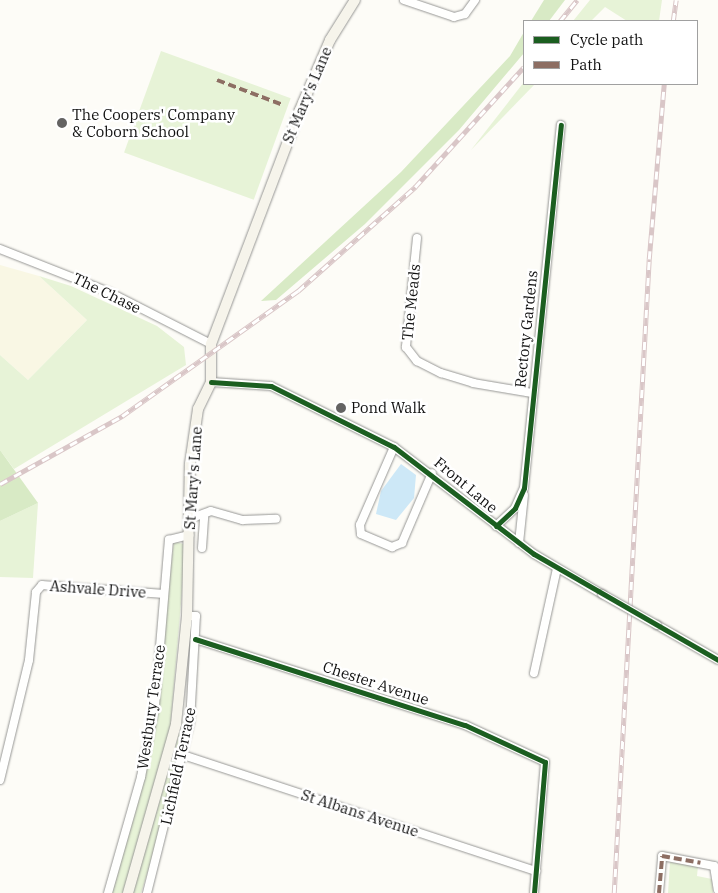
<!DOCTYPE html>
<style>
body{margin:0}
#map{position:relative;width:718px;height:893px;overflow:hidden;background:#fdfcf7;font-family:"IBM Plex Serif",serif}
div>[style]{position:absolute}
.farmland>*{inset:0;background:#f9f7e4}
.green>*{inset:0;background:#e7f3d7;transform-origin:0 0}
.forest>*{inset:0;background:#d8eac5}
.water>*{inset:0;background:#cde8f7}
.roads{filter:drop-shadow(0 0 1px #979795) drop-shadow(0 0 1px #979795)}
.street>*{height:8px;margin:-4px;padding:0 4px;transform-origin:4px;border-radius:4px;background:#fffffe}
.secondary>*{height:10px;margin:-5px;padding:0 5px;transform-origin:5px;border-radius:5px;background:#f6f4eb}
.rail>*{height:4.5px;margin-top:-2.25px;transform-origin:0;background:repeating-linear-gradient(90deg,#fff 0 8px,#d9c6c7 0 16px);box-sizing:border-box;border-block:1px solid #d9c6c7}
.bridges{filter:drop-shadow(0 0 1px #979795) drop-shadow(0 0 1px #979795)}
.street-bridge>*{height:8px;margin:-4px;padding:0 4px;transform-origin:4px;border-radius:4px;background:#fffffe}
.quiet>*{height:4px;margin-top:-2px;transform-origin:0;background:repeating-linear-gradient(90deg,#8d6e63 0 8px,transparent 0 12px)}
.cycleway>*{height:5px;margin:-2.5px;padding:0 2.5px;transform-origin:2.5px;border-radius:2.5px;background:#1b5e20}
.dots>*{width:14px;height:14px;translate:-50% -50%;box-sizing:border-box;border:2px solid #fff;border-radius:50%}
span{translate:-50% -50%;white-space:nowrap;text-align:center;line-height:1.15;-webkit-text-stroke:5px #fff;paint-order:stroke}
.street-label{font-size:15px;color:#111}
.poi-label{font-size:15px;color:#111}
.left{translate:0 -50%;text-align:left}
.legend{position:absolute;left:523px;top:20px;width:175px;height:65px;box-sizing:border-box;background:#fff;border:1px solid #a0a0a0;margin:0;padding:6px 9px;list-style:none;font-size:15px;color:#111}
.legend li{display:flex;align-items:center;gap:10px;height:25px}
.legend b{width:25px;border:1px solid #a0a0a0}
</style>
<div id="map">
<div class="farmland">
<div style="clip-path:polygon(0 265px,39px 276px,87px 320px,28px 380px,0 355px)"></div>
</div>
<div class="green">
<div style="clip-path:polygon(590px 0,662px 0,659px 21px,627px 21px,605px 7px,591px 21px,573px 21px)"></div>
<div style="left:161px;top:51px;width:138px;height:108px;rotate:20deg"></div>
<div style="clip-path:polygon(524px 82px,535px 84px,471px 150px)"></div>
<div style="clip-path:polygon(39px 276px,71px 286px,157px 326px,184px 347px,186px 365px,14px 469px,0 450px,0 355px,28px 380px,87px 320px)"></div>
<div style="clip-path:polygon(38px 503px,33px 578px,0 577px,0 521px)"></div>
<div style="clip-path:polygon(174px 541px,186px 545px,170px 731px,123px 893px,112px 893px,145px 775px)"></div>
<div style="clip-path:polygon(183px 721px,183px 738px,149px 868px,141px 893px,132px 893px)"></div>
<div style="clip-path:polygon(670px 862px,698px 866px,697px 876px,712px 879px,713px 893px,668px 893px)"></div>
</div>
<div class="forest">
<div style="clip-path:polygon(544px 0,565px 0,549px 21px,531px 21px)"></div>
<div style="clip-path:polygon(524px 32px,524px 53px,459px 130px,365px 224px,276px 300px,261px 301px,401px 172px,510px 56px)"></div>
<div style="clip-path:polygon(0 450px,38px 503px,0 521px)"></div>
</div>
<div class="water">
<div style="clip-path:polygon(401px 464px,416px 475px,414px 498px,396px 520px,376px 514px,381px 491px)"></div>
</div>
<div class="roads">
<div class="street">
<div style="left:404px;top:0;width:53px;rotate:18.8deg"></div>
<div style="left:454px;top:17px;width:11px;rotate:-15deg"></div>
<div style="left:465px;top:14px;width:17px;rotate:-54deg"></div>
<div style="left:417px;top:238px;width:110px;rotate:95.8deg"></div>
<div style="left:406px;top:347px;width:18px;rotate:52deg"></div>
<div style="left:417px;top:361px;width:27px;rotate:27deg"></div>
<div style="left:441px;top:373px;width:34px;rotate:17deg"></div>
<div style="left:473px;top:383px;width:60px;rotate:9.6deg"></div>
<div style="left:0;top:249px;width:117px;rotate:21.5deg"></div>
<div style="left:109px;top:292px;width:114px;rotate:27deg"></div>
<div style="left:211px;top:382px;width:60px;rotate:3.8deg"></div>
<div style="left:271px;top:386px;width:137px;rotate:26.4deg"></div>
<div style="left:394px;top:447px;width:176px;rotate:37.4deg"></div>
<div style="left:534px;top:554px;width:79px;rotate:30.5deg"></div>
<div style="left:394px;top:447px;width:85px;rotate:113.6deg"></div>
<div style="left:360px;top:525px;width:9px;rotate:84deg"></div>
<div style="left:361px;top:534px;width:34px;rotate:23deg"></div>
<div style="left:392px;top:547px;width:11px;rotate:-22deg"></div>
<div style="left:402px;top:543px;width:76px;rotate:-66.8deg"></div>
<div style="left:189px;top:519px;width:23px;rotate:-20deg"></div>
<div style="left:211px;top:511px;width:33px;rotate:16deg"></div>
<div style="left:243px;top:520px;width:33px;rotate:-2deg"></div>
<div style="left:496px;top:526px;width:26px;rotate:-43deg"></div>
<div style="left:515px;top:508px;width:22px;rotate:-66deg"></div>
<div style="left:524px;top:488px;width:365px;rotate:-84.2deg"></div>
<div style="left:519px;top:543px;width:48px;rotate:-84.1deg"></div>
<div style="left:202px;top:548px;width:32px;rotate:-86deg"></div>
<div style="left:657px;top:625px;width:70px;rotate:29.8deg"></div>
<div style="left:195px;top:639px;width:283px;rotate:17.7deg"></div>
<div style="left:465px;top:725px;width:88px;rotate:24.8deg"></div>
<div style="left:545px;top:762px;width:131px;rotate:94.8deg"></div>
<div style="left:534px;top:673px;width:107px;rotate:-77.6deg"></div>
<div style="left:183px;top:755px;width:372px;rotate:18.2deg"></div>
<div style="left:0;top:780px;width:123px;rotate:-76.4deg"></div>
<div style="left:29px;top:660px;width:68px;rotate:-84.1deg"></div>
<div style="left:36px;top:592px;width:9px;rotate:-49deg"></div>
<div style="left:42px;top:585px;width:122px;rotate:4.2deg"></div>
<div style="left:108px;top:893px;width:121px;rotate:-74.1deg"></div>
<div style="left:141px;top:777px;width:72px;rotate:-78.8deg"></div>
<div style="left:155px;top:706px;width:167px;rotate:-85.2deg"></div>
<div style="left:169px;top:540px;width:21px;rotate:-14deg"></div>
<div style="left:147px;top:893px;width:176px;rotate:-75.9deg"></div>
<div style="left:190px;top:722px;width:106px;rotate:-86.8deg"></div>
<div style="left:196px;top:616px;width:9px;rotate:180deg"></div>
<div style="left:659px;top:893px;width:37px;rotate:-85deg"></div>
<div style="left:662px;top:856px;width:53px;rotate:10.9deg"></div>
<div style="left:714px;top:866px;width:24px;rotate:81deg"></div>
</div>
<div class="secondary">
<div style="left:128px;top:893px;width:176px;rotate:-74.1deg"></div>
<div style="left:176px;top:724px;width:109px;rotate:-84.2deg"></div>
<div style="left:187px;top:616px;width:152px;rotate:-88.9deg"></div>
<div style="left:190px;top:464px;width:56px;rotate:-81.7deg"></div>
<div style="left:198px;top:409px;width:30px;rotate:-64deg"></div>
<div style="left:211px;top:382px;width:38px;rotate:-90deg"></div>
<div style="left:211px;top:344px;width:248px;rotate:-69.2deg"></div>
<div style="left:299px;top:112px;width:78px;rotate:-66.7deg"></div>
<div style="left:330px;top:40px;width:47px;rotate:-58deg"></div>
</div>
</div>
<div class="rail">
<div style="left:560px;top:21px;width:27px;rotate:-51deg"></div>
<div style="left:673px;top:21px;width:21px;rotate:-82deg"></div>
<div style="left:0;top:484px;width:140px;rotate:-29.1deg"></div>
<div style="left:122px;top:416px;width:216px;rotate:-35.4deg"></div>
<div style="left:298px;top:291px;width:157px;rotate:-41.6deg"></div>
<div style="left:415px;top:187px;width:162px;rotate:-47.8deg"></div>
<div style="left:614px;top:893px;width:635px;rotate:-86.84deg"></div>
<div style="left:649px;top:259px;width:176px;rotate:-85.1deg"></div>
</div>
<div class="bridges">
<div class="street-bridge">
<div style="left:602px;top:594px;width:63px;rotate:29.4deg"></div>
</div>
</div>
<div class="quiet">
<div style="left:217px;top:80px;width:71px;rotate:20.7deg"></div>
<div style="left:659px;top:893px;width:37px;rotate:-85deg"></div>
<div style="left:662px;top:856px;width:39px;rotate:10deg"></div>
</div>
<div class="cycleway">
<div style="left:211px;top:382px;width:60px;rotate:3.8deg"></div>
<div style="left:271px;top:386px;width:137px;rotate:26.4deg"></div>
<div style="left:394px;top:447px;width:176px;rotate:37.4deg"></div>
<div style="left:534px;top:554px;width:212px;rotate:29.9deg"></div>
<div style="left:496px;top:526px;width:26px;rotate:-43deg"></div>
<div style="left:515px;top:508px;width:22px;rotate:-66deg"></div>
<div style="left:524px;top:488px;width:365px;rotate:-84.2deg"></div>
<div style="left:195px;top:639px;width:283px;rotate:17.7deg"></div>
<div style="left:465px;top:725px;width:88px;rotate:24.8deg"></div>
<div style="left:545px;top:762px;width:131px;rotate:94.8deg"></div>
</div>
<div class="dots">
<div style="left:62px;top:123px;background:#646362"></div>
<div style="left:341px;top:408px;background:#646362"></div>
</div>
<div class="street-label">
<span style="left:307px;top:95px;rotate:-67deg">St Mary's Lane</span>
<span style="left:107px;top:293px;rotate:26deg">The Chase</span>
<span style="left:411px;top:302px;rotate:-84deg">The Meads</span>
<span style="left:526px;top:329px;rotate:-84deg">Rectory Gardens</span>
<span style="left:193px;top:478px;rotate:-86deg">St Mary's Lane</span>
<span style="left:466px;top:485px;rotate:40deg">Front Lane</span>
<span style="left:98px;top:589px;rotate:4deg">Ashvale Drive</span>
<span style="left:376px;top:683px;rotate:18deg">Chester Avenue</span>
<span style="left:151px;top:707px;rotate:-82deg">Westbury Terrace</span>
<span style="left:178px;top:766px;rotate:-78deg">Lichfield Terrace</span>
<span style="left:360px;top:813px;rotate:18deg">St Albans Avenue</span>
</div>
<div class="poi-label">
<span class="left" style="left:72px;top:123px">The Coopers' Company<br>&amp; Coborn School</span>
<span class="left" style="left:351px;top:408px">Pond Walk</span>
</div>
<ul class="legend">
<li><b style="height:6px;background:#1b5e20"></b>Cycle path</li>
<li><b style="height:6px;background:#8d6e63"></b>Path</li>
</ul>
</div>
